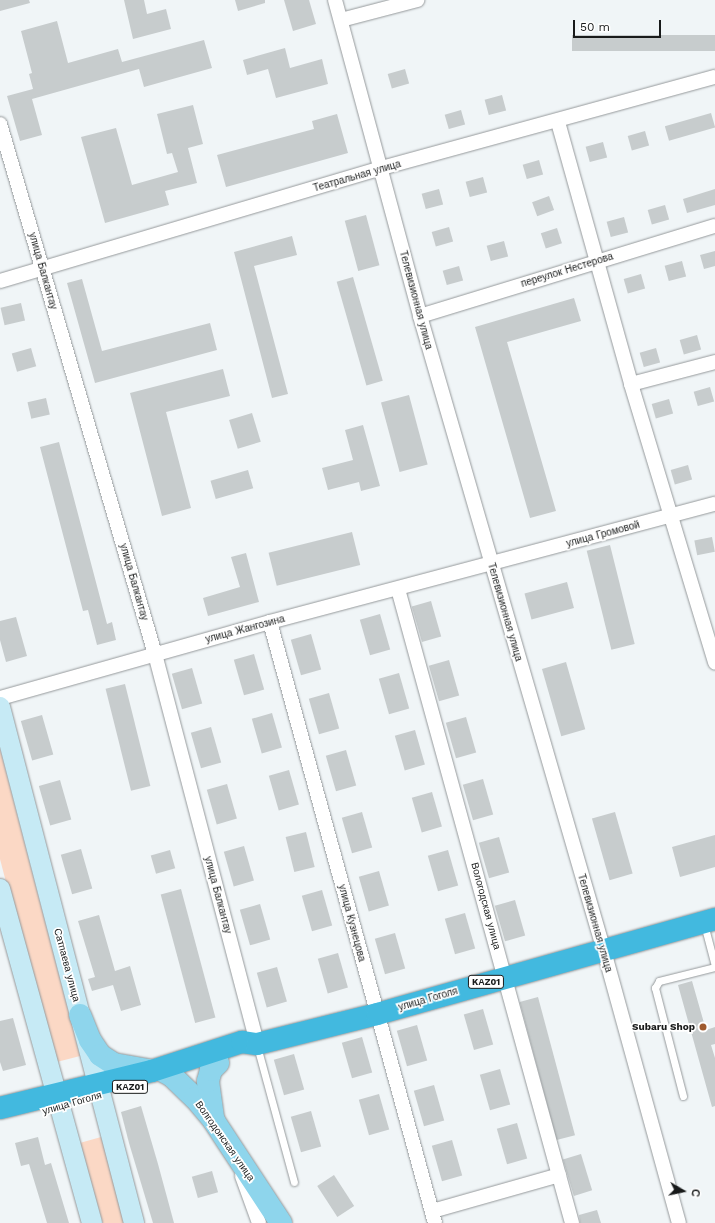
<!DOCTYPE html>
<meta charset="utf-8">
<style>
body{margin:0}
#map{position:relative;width:715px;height:1223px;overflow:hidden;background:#f0f5f7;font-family:"Work Sans",sans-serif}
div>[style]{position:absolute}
.green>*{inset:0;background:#fbd8c5;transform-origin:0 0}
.building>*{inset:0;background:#c7cccd;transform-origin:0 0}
.roads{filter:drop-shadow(0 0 1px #95999b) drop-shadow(0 0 1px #95999b)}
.lane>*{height:7px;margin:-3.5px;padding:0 3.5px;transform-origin:3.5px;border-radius:3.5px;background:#fff}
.street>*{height:14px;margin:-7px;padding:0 7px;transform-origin:7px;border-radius:7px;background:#fff}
.secondary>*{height:20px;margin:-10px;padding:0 10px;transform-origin:10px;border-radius:10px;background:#c6eaf5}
.primary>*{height:22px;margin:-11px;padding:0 11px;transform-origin:11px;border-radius:11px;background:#8ed5ec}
.highway>*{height:22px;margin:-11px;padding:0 11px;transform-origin:11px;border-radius:11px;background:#42b9df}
.dots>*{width:11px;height:11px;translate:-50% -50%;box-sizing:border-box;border:2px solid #fff;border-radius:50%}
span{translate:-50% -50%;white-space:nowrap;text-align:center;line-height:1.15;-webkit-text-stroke:3.5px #fff;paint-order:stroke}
.shield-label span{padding:1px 3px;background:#fff;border:1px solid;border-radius:3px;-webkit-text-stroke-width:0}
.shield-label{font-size:9px;color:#181a1a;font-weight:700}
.street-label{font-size:10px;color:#181a1a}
.poi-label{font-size:10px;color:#181a1a;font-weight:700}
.right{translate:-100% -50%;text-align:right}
.north{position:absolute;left:663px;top:1171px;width:40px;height:40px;-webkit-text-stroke:3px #fff;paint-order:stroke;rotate:99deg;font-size:11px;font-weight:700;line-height:16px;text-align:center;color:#181a1a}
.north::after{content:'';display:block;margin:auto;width:14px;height:18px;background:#181a1a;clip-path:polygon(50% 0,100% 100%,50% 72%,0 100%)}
.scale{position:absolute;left:573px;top:20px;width:88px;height:18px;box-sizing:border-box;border:2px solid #181a1a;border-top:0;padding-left:5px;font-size:12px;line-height:14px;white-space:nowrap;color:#181a1a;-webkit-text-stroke:3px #fff;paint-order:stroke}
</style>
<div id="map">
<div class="green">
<div style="clip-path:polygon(0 749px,80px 1056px,53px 1063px,0 859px)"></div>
<div style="left:101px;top:1137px;width:89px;height:22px;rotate:74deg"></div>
</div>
<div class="building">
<div style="clip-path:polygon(0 0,29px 0,30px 3px,0 11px)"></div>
<div style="clip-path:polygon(124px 0,144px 0,147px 14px,166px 9px,171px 29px,133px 39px)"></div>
<div style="clip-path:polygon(235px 0,265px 0,265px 3px,238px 11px)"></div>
<div style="clip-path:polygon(284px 0,309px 0,316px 24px,293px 31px)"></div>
<div style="clip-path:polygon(57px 21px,68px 63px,118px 49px,122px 62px,204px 40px,212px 68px,144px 87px,139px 69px,32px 99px,42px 135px,20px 141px,7px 96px,33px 89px,29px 74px,32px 73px,21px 31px)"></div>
<div style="left:715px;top:35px;width:16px;height:143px;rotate:90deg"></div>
<div style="clip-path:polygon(285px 48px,290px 68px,322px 59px,328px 84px,276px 98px,268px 69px,247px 75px,243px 60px)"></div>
<div style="left:405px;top:69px;width:15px;height:18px;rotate:74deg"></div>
<div style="left:502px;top:95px;width:16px;height:18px;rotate:75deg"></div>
<div style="clip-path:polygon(193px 105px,203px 144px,188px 148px,197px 183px,165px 191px,169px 205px,105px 223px,81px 137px,116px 128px,132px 185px,178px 172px,172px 153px,167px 154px,157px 114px)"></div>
<div style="left:461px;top:110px;width:15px;height:17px;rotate:74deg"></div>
<div style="left:711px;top:113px;width:15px;height:48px;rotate:74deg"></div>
<div style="clip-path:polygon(337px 114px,348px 153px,226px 187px,217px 155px,314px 129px,312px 121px)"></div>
<div style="left:645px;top:131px;width:15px;height:18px;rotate:74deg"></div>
<div style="left:603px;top:142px;width:16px;height:18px;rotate:75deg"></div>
<div style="left:539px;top:160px;width:15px;height:17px;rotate:74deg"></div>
<div style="left:483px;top:177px;width:16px;height:18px;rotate:75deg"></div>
<div style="left:439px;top:189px;width:16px;height:18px;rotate:75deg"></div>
<div style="clip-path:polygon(715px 189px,715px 205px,687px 213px,683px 199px)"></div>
<div style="left:549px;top:196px;width:15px;height:18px;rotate:70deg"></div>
<div style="left:665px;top:205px;width:15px;height:18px;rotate:74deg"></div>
<div style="left:366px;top:215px;width:52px;height:22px;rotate:75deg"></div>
<div style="left:624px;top:217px;width:16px;height:18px;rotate:75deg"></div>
<div style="left:449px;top:227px;width:15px;height:18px;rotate:74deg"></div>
<div style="left:557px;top:228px;width:16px;height:17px;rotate:72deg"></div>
<div style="clip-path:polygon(292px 236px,297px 255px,254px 266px,288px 394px,272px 398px,234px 252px)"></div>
<div style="left:504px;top:241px;width:16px;height:18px;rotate:75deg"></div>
<div style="clip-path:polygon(715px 251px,715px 266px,704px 269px,700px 255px)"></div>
<div style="left:682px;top:261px;width:16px;height:18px;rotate:75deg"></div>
<div style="left:459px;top:266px;width:15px;height:17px;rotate:74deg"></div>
<div style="left:641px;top:274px;width:15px;height:18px;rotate:74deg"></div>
<div style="left:353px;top:277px;width:108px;height:17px;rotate:74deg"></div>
<div style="clip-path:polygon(82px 279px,102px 351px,210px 323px,217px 350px,95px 383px,67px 283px)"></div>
<div style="clip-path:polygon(574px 298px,581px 321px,507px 342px,556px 511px,530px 518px,475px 327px)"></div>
<div style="left:21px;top:303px;width:18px;height:21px;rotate:77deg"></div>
<div style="left:697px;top:335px;width:15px;height:18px;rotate:74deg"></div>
<div style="left:31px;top:348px;width:19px;height:20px;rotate:74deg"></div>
<div style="left:656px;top:348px;width:15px;height:17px;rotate:74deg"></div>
<div style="clip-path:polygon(223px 369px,230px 396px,166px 412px,191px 508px,162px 516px,130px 393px)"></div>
<div style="left:710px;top:387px;width:15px;height:17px;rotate:74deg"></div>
<div style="left:409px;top:395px;width:72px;height:29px;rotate:75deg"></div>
<div style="left:46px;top:398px;width:17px;height:19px;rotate:77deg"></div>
<div style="left:669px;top:399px;width:15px;height:18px;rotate:74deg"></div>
<div style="left:252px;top:413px;width:30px;height:24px;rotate:73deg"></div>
<div style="clip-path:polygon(363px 425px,380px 486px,361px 491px,359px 482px,328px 490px,322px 468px,353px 460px,345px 430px)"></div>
<div style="clip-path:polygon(59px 442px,107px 624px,112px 622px,116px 640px,97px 645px,88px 610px,83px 611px,40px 447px)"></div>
<div style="left:688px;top:465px;width:15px;height:18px;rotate:74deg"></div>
<div style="left:248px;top:470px;width:19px;height:39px;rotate:74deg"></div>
<div style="left:352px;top:532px;width:34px;height:86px;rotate:76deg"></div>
<div style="left:712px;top:537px;width:15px;height:18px;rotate:79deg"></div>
<div style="left:610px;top:545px;width:102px;height:24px;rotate:76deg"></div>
<div style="clip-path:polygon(246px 553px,259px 602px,208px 616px,203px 598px,240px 587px,231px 557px)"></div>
<div style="left:567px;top:582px;width:27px;height:44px;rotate:75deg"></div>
<div style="left:431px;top:601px;width:37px;height:20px;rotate:74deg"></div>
<div style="left:380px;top:614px;width:37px;height:21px;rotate:74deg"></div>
<div style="clip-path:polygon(16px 617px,27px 656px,6px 662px,0 640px,0 621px)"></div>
<div style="left:311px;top:634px;width:37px;height:21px;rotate:74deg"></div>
<div style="left:254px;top:654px;width:37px;height:21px;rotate:74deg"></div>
<div style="left:449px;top:660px;width:37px;height:21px;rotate:74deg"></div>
<div style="left:566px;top:662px;width:70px;height:25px;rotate:74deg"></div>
<div style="left:192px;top:668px;width:37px;height:21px;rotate:74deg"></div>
<div style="left:399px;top:673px;width:37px;height:21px;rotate:74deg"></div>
<div style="left:125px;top:684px;width:105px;height:20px;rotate:76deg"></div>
<div style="left:329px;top:693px;width:37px;height:21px;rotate:74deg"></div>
<div style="left:272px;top:713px;width:36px;height:21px;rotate:74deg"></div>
<div style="left:42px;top:715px;width:41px;height:22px;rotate:74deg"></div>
<div style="left:466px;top:717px;width:37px;height:21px;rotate:74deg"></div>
<div style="left:211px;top:727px;width:37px;height:21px;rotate:74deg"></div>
<div style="left:415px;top:730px;width:36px;height:21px;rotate:74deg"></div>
<div style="left:346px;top:750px;width:37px;height:21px;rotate:74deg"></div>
<div style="left:289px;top:770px;width:36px;height:21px;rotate:74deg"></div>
<div style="left:483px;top:779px;width:37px;height:21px;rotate:74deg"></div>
<div style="left:60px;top:780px;width:41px;height:22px;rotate:74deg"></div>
<div style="left:227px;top:784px;width:36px;height:21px;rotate:74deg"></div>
<div style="left:432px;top:792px;width:36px;height:21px;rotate:74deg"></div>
<div style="left:362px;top:812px;width:37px;height:21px;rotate:74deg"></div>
<div style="left:615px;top:812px;width:64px;height:24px;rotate:74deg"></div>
<div style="left:306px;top:832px;width:36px;height:21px;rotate:76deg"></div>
<div style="clip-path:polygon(715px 835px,715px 867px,680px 877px,672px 847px)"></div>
<div style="left:499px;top:837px;width:37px;height:21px;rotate:74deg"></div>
<div style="left:244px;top:846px;width:36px;height:21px;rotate:74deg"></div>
<div style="left:81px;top:849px;width:41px;height:21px;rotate:74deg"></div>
<div style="left:170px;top:850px;width:19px;height:20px;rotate:74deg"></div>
<div style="left:448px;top:850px;width:37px;height:21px;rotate:74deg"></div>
<div style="left:379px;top:871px;width:36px;height:21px;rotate:74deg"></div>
<div style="left:181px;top:889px;width:133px;height:21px;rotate:75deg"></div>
<div style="left:322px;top:890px;width:37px;height:21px;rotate:74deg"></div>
<div style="left:515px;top:900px;width:37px;height:21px;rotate:74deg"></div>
<div style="left:260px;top:904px;width:37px;height:21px;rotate:74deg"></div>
<div style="left:465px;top:913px;width:37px;height:21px;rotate:74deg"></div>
<div style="clip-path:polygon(99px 915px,115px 971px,130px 966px,141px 1005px,121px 1011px,113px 985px,92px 991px,88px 979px,95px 977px,78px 921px)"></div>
<div style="left:395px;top:933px;width:37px;height:21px;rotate:74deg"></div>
<div style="left:338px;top:953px;width:36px;height:21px;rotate:74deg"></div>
<div style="left:277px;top:967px;width:36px;height:21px;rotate:74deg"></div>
<div style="clip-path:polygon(692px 981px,706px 1030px,715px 1027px,715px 1044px,711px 1045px,715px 1058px,715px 1106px,712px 1107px,678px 985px)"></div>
<div style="left:538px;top:997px;width:143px;height:19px;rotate:75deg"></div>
<div style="left:483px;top:1009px;width:37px;height:20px;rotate:74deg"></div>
<div style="clip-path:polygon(13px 1018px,26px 1065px,3px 1071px,0 1062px,0 1021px)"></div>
<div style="left:417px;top:1025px;width:37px;height:21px;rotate:74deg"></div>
<div style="left:362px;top:1037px;width:37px;height:21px;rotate:74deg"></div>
<div style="left:294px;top:1054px;width:37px;height:21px;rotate:74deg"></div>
<div style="left:500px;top:1069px;width:37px;height:21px;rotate:74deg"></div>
<div style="left:434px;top:1085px;width:37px;height:21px;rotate:74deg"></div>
<div style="left:379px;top:1094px;width:37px;height:21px;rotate:74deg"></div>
<div style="clip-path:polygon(141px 1106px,158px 1164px,174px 1223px,153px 1223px,129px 1143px,121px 1112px)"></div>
<div style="left:311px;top:1111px;width:37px;height:21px;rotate:74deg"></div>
<div style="left:517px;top:1123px;width:37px;height:21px;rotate:74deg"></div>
<div style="clip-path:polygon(38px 1137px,45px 1165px,51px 1163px,69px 1223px,47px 1223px,29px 1164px,21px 1166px,15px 1143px)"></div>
<div style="left:452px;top:1140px;width:37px;height:21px;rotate:74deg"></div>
<div style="left:581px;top:1154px;width:38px;height:19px;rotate:73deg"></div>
<div style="left:212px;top:1171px;width:22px;height:21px;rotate:74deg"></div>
<div style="left:334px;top:1175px;width:37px;height:20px;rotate:57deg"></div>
<div style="clip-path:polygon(597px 1210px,601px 1223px,580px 1223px,579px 1215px)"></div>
</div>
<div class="roads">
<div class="lane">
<div style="left:704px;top:924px;width:43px;rotate:75.3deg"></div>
<div style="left:257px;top:1046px;width:141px;rotate:74.8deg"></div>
<div style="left:683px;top:1096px;width:112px;rotate:-104.5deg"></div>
<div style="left:655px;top:988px;width:8px;rotate:-60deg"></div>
<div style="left:659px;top:981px;width:58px;rotate:-14deg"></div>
</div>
<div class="street">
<div style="left:335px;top:0;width:327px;rotate:74.9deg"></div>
<div style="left:420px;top:316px;width:661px;rotate:73.84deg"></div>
<div style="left:604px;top:951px;width:282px;rotate:74.6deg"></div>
<div style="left:341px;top:20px;width:79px;rotate:-14.7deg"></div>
<div style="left:558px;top:122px;width:272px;rotate:74.4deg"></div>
<div style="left:631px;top:384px;width:291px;rotate:73.2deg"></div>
<div style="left:0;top:124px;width:552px;rotate:73.7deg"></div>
<div style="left:155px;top:654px;width:403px;rotate:75.3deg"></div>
<div style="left:0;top:281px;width:398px;rotate:-16.5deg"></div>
<div style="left:382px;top:168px;width:345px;rotate:-15.3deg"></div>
<div style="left:420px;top:316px;width:308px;rotate:-17deg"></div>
<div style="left:631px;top:384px;width:87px;rotate:-14.7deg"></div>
<div style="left:398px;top:589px;width:657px;rotate:74.65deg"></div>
<div style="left:270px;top:622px;width:623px;rotate:74.65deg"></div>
<div style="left:0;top:698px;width:280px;rotate:-15.7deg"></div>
<div style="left:270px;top:622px;width:460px;rotate:-14.9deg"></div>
<div style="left:242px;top:1176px;width:50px;rotate:70.1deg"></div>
<div style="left:432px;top:1211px;width:132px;rotate:-15.8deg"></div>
</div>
<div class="secondary">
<div style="left:0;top:707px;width:533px;rotate:75.44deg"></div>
<div style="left:0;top:889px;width:346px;rotate:74.6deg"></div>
</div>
<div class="primary">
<div style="left:80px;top:1015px;width:27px;rotate:68deg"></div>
<div style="left:90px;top:1040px;width:18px;rotate:56deg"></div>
<div style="left:100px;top:1055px;width:17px;rotate:33deg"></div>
<div style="left:114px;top:1064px;width:39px;rotate:10deg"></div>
<div style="left:159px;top:1069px;width:15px;rotate:28deg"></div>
<div style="left:172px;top:1076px;width:32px;rotate:44deg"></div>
<div style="left:195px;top:1098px;width:30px;rotate:50deg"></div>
<div style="left:214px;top:1121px;width:122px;rotate:56.7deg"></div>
<div style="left:213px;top:1117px;width:36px;rotate:-98deg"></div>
<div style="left:208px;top:1081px;width:11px;rotate:-75deg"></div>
<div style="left:211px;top:1070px;width:10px;rotate:-45deg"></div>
</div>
<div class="highway">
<div style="left:0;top:1108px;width:156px;rotate:-13.7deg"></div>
<div style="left:152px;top:1071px;width:95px;rotate:-17.9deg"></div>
<div style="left:242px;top:1042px;width:15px;rotate:8deg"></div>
<div style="left:257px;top:1044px;width:124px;rotate:-14deg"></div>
<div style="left:377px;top:1014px;width:351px;rotate:-15.7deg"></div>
</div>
</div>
<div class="dots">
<div style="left:703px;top:1027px;background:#9f5a2e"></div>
</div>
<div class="shield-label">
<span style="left:486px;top:982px">KАZ01</span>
<span style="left:130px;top:1087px">KАZ01</span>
</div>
<div class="street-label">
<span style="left:357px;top:176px;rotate:-16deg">Театральная улица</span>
<span style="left:567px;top:270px;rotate:-17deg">переулок Нестерова</span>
<span style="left:43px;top:271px;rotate:74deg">улица Балкантау</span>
<span style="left:416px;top:300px;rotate:75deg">Телевизионная улица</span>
<span style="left:603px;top:534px;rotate:-15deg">улица Громовой</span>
<span style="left:134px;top:582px;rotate:74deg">улица Балкантау</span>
<span style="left:505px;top:612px;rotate:74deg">Телевизионная улица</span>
<span style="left:245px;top:629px;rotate:-15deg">улица Жангозина</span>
<span style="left:218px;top:895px;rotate:75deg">улица Балкантау</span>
<span style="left:486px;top:906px;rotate:75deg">Вологодская улица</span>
<span style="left:352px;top:923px;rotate:75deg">улица Кузнецова</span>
<span style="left:595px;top:923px;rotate:74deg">Телевизионная улица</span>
<span style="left:67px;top:965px;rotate:75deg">Сатпаева улица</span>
<span style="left:428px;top:999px;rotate:-16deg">улица Гоголя</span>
<span style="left:72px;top:1103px;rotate:-16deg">улица Гоголя</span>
<span style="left:225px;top:1141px;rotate:55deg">Волгодонская улица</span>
</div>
<div class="poi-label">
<span class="right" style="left:695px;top:1027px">Subaru Shop</span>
</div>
<div class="north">С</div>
<div class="scale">50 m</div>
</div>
